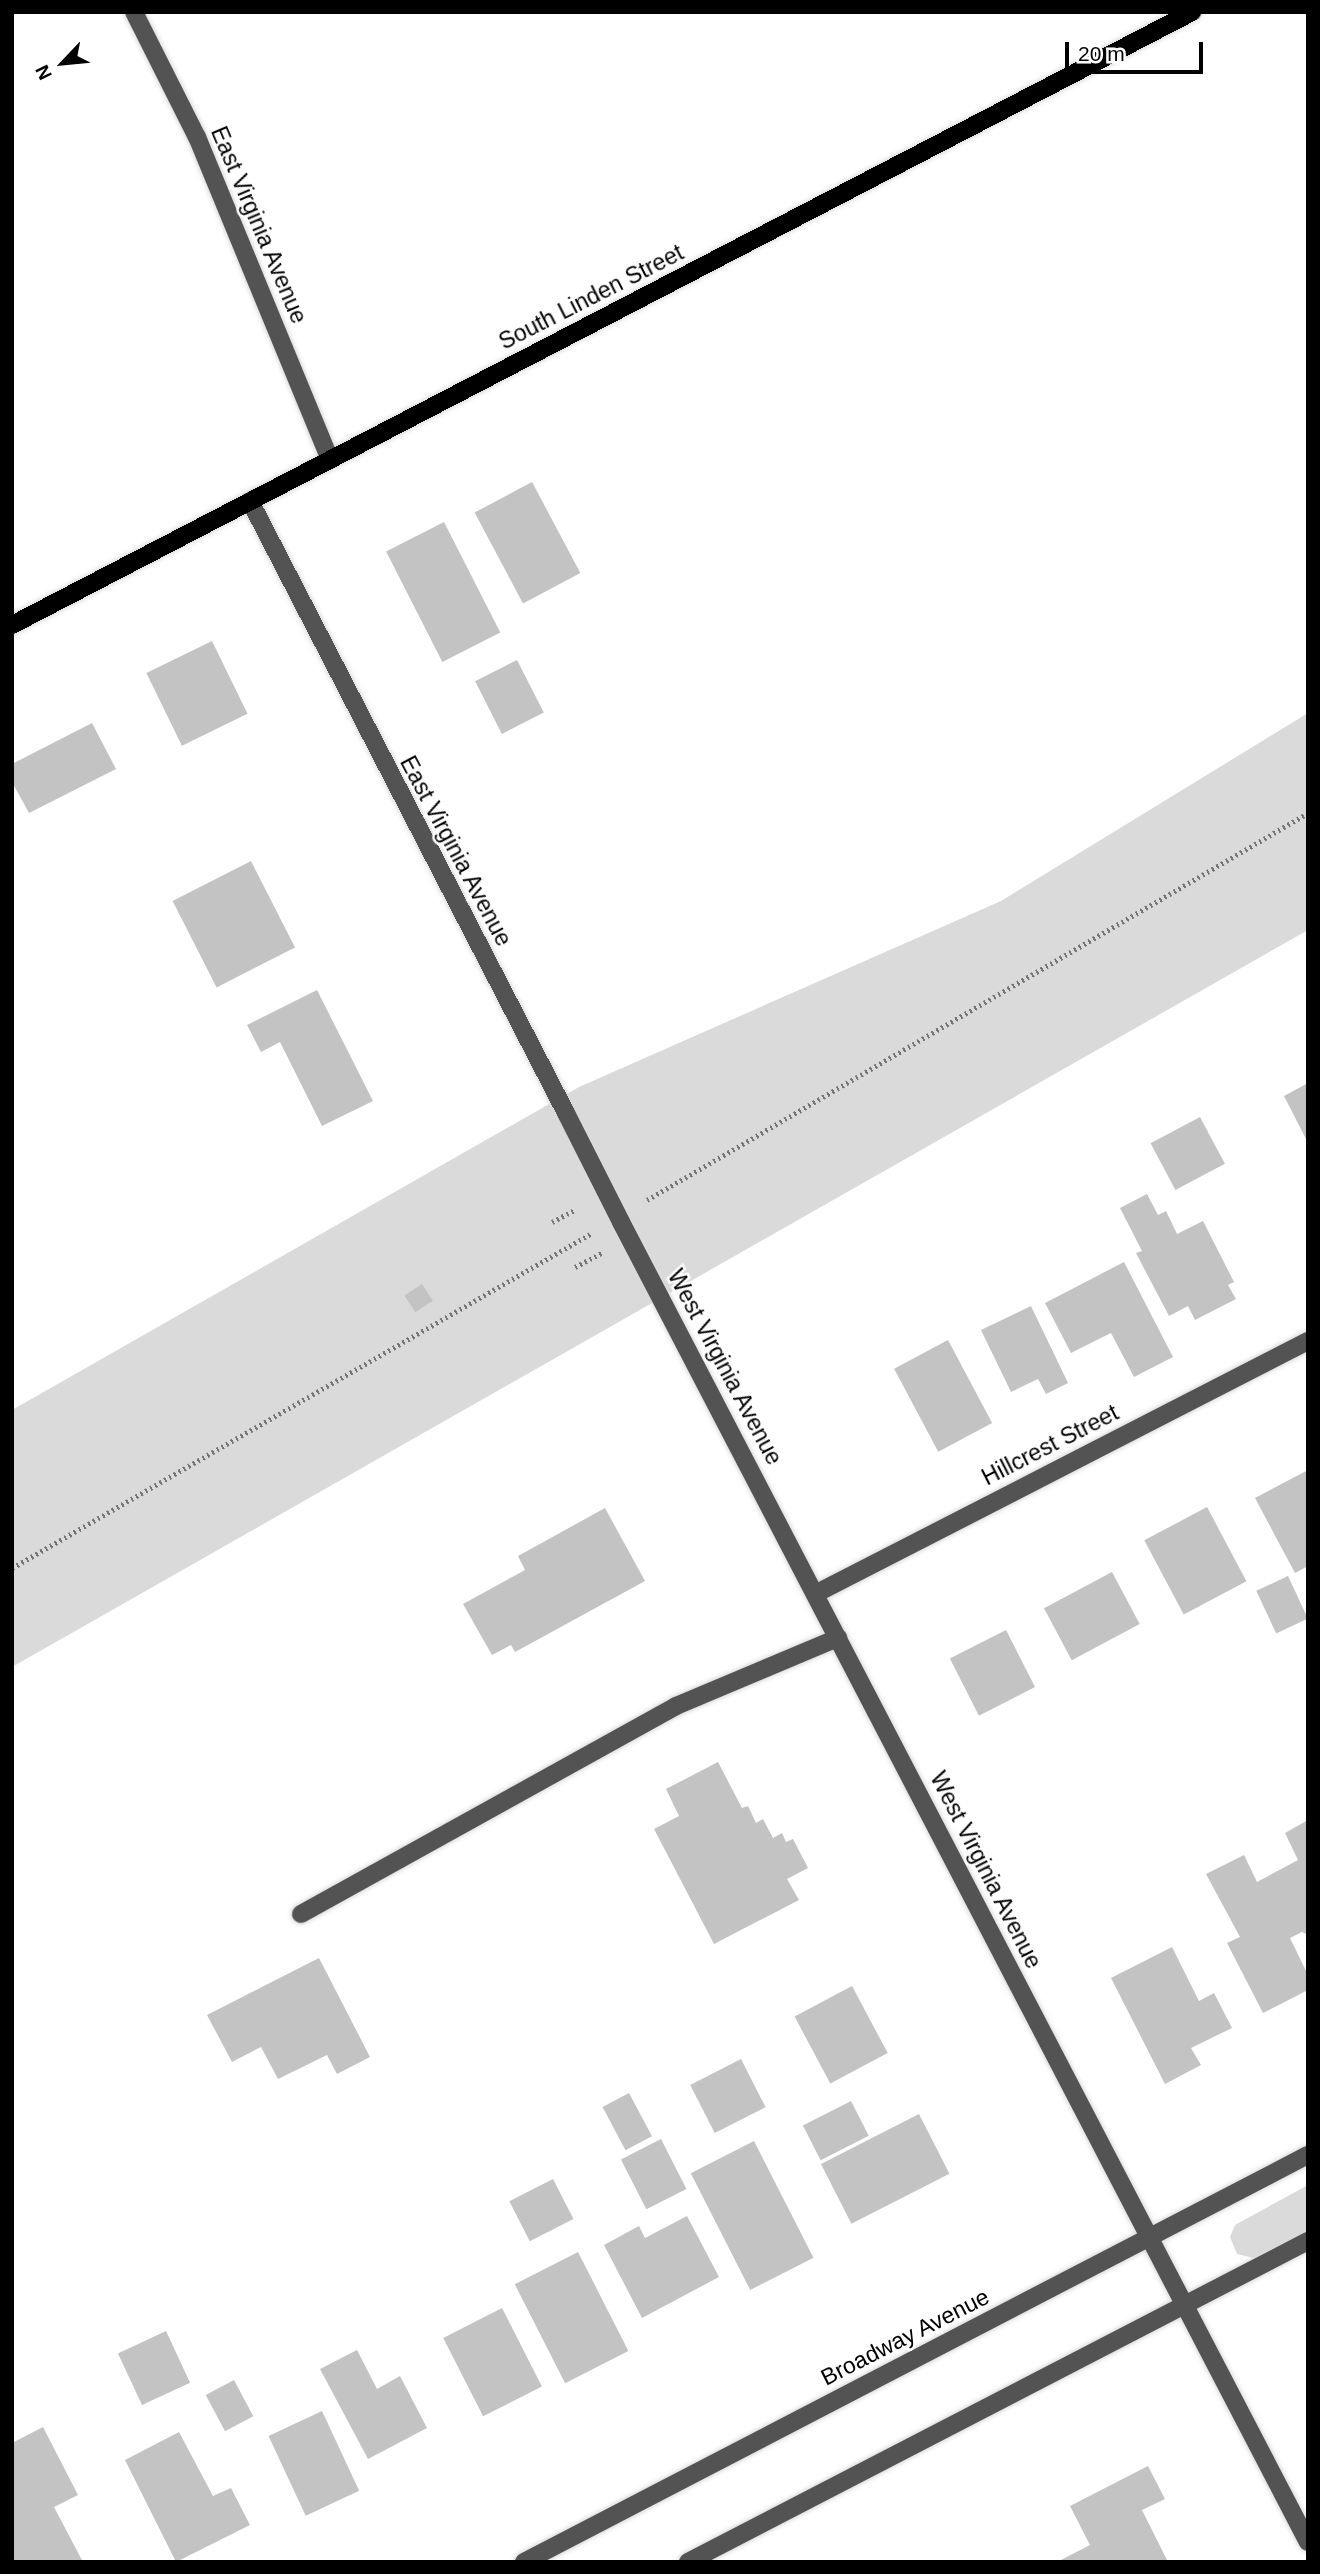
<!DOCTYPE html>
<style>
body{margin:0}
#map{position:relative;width:1320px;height:2574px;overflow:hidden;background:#fff;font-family:Helvetica,sans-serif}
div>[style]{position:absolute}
.green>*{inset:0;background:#dadada}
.building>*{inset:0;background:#c3c3c3;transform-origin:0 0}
.path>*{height:4.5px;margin-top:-2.25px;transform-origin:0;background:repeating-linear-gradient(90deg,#757575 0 2px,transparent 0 5.5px)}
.roads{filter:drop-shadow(0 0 2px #dbdbdb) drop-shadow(0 0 2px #dbdbdb)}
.minor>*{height:18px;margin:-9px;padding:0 9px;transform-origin:9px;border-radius:9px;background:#535353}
.major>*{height:18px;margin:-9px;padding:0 9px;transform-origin:9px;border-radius:9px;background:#000}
.minor-bridge>*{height:18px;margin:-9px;padding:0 9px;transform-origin:9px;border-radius:9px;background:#535353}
span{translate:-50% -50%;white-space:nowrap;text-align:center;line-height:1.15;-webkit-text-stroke:5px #fff;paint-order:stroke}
.street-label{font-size:23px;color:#000}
.frame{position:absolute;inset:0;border:14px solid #000;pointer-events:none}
.north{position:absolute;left:28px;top:28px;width:70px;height:70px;-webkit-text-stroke:5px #fff;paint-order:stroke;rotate:244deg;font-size:19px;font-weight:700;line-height:28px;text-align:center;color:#000}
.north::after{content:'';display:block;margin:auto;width:24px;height:32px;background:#000;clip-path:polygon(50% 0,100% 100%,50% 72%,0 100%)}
.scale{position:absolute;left:1065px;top:42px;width:138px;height:32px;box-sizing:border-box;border:4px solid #000;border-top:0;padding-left:9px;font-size:21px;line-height:24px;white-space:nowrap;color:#000;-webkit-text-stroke:5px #fff;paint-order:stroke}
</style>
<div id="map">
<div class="green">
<div style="clip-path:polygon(1308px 713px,1308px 930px,12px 1667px,12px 1410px,579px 1087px,1001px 901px)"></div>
<div style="clip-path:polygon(1308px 2185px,1308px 2233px,1258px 2259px,1237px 2254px,1230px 2237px,1235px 2225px)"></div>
</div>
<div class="building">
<div style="left:532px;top:482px;width:103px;height:65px;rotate:62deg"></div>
<div style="left:444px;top:522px;width:124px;height:65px;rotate:63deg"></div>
<div style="left:212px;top:641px;width:81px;height:73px;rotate:64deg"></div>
<div style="left:517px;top:660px;width:59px;height:47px;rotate:63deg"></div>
<div style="clip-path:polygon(92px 723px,116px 769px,29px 813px,12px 782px,12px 764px)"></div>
<div style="left:251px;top:861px;width:97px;height:88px;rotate:63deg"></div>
<div style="clip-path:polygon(317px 990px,373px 1101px,322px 1126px,280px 1042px,261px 1052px,247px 1025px)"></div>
<div style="clip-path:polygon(1308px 1083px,1308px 1143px,1284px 1096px)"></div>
<div style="left:1200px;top:1117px;width:53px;height:56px;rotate:62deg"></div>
<div style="clip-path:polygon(1147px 1194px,1158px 1215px,1166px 1211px,1177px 1234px,1203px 1221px,1234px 1282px,1228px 1285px,1236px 1299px,1195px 1320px,1188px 1306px,1169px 1316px,1136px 1253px,1142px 1251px,1120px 1208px)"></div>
<div style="clip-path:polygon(1124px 1262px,1173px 1357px,1134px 1377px,1111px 1333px,1071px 1353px,1045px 1303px)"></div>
<div style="left:422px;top:1284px;width:20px;height:21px;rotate:57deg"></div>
<div style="clip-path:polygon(1031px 1306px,1068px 1383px,1046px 1394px,1038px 1379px,1011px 1392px,981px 1330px)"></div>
<div style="left:948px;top:1340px;width:94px;height:61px;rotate:62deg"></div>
<div style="clip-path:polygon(1308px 1470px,1308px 1566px,1295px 1573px,1255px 1498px)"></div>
<div style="left:1207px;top:1507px;width:84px;height:71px;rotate:62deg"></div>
<div style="clip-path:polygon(605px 1508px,645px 1581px,515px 1652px,511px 1645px,492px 1655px,463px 1604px,525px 1570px,518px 1556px)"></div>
<div style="left:1112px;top:1572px;width:59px;height:77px;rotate:62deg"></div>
<div style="left:1288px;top:1576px;width:47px;height:35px;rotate:65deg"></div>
<div style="left:1006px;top:1630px;width:64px;height:63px;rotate:63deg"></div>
<div style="clip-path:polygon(718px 1762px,742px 1808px,748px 1806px,756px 1823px,763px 1819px,773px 1838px,782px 1833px,786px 1842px,793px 1839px,808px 1868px,787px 1879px,799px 1900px,714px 1944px,654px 1829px,679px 1816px,666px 1789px)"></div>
<div style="clip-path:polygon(1308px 1820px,1308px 1935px,1302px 1932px,1290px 1938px,1308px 1975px,1308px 1990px,1263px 2013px,1227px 1943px,1240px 1937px,1206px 1874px,1244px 1855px,1257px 1882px,1298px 1860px,1285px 1833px)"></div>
<div style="clip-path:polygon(1172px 1947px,1199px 2001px,1214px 1993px,1232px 2028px,1191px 2048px,1201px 2065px,1165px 2084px,1111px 1978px)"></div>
<div style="clip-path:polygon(319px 1958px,370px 2057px,337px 2074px,327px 2055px,278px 2079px,261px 2047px,232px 2062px,207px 2015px)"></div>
<div style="left:852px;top:1986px;width:76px;height:65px;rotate:62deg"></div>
<div style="left:741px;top:2059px;width:54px;height:57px;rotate:63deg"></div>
<div style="left:629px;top:2093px;width:49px;height:30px;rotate:62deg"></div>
<div style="left:851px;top:2101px;width:39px;height:54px;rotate:63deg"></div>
<div style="left:919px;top:2114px;width:67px;height:110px;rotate:63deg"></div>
<div style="left:661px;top:2139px;width:56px;height:45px;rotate:63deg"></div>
<div style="left:754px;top:2141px;width:131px;height:71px;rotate:63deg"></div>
<div style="left:553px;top:2179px;width:45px;height:49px;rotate:63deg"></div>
<div style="clip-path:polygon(687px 2216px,719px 2277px,642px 2318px,604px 2245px,639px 2226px,645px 2238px)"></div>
<div style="left:578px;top:2252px;width:111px;height:71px;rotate:63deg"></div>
<div style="left:502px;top:2308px;width:88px;height:66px;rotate:63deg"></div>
<div style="left:166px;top:2331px;width:57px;height:53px;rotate:65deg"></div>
<div style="clip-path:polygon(357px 2350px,377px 2389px,400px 2376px,427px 2428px,368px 2459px,320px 2369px)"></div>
<div style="left:234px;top:2380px;width:41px;height:32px;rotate:62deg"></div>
<div style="left:322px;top:2411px;width:88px;height:59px;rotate:65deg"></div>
<div style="clip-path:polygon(43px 2427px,78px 2495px,54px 2507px,83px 2562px,12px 2562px,12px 2443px)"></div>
<div style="clip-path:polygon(179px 2432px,213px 2496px,231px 2488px,250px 2525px,176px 2562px,125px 2460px)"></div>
<div style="clip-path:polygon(1148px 2466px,1165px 2499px,1142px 2510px,1168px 2562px,1057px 2562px,1090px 2545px,1070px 2506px)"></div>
</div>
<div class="path">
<div style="left:647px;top:1200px;width:766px;rotate:-30.35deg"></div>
<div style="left:552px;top:1222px;width:27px;rotate:-28deg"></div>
<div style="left:575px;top:1267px;width:30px;rotate:-28deg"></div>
<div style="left:12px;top:1568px;width:670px;rotate:-30.01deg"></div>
</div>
<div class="roads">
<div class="minor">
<div style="left:134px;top:12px;width:140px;rotate:63.3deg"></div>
<div style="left:197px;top:137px;width:349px;rotate:67.6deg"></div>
<div style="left:250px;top:501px;width:689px;rotate:62.69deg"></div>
<div style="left:621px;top:1222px;width:1488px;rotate:62.51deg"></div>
<div style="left:815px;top:1594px;width:554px;rotate:-27.17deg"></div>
<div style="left:301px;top:1914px;width:429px;rotate:-29deg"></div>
<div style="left:676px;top:1706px;width:176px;rotate:-22.8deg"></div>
<div style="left:524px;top:2562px;width:883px;rotate:-27.44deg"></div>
<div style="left:688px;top:2562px;width:698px;rotate:-27.37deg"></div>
</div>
<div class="major">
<div style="left:12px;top:625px;width:1330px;rotate:-27.45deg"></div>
</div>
</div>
<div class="minor-bridge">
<div style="left:566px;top:1113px;width:122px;rotate:63.2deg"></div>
</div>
<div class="street-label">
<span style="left:259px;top:225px;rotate:67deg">East Virginia Avenue</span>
<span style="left:591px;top:297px;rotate:-27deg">South Linden Street</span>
<span style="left:456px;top:851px;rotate:62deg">East Virginia Avenue</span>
<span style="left:725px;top:1367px;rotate:62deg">West Virginia Avenue</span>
<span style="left:1050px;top:1445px;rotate:-27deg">Hillcrest Street</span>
<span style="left:986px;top:1870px;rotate:63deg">West Virginia Avenue</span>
<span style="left:905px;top:2337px;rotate:-27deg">Broadway Avenue</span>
</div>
<div class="frame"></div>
<div class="north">N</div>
<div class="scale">20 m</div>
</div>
